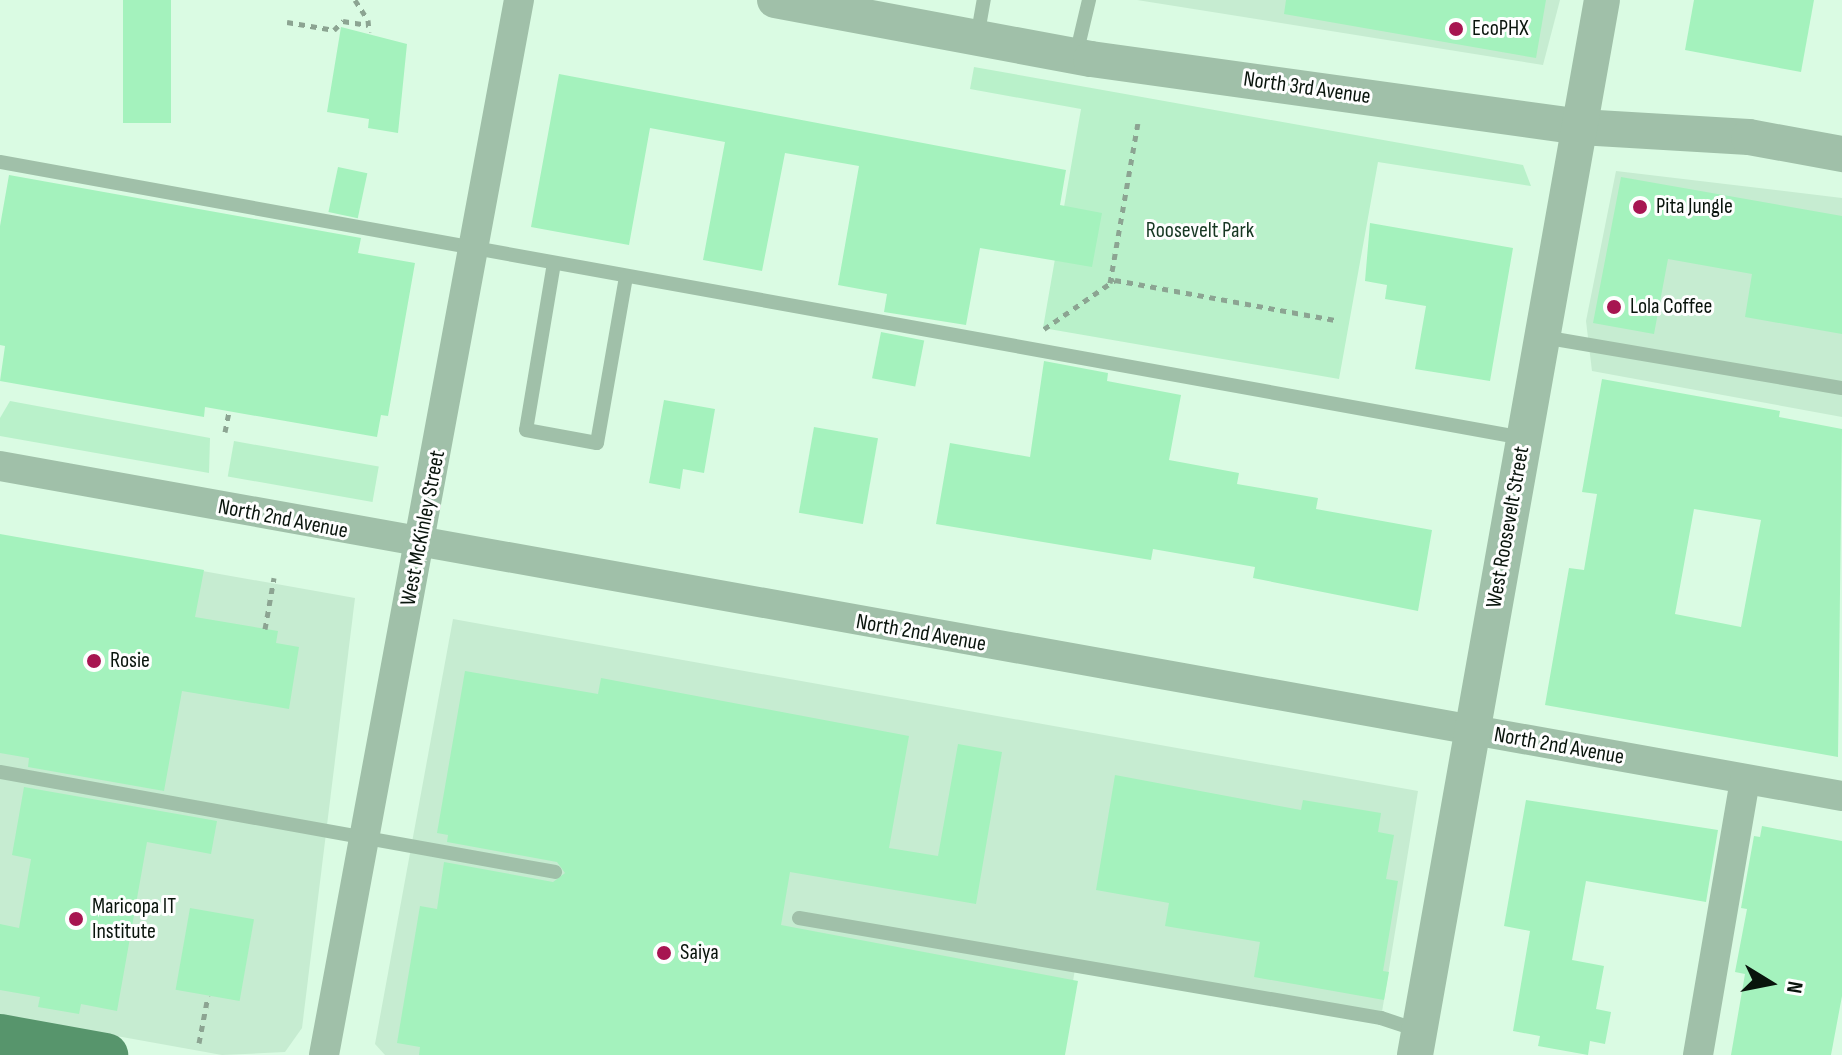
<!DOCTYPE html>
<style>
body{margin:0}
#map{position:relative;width:1842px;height:1055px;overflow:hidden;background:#dafbe3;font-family:"Sofia Sans Condensed",sans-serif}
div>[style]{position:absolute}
.built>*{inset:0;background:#c6ecd1}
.green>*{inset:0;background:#b9f1ca;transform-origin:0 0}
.building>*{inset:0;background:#a4f2bd;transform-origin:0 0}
.path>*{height:5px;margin-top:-2.5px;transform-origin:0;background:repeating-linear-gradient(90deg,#8ca492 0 6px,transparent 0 12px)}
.service>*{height:14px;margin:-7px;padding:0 7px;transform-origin:7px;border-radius:7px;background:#a0c0a9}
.minor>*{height:30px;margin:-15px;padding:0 15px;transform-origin:15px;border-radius:15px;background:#a0c0a9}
.tertiary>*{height:36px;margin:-18px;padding:0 18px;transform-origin:18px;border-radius:18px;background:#a0c0a9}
.primary>*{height:44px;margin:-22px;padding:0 22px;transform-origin:22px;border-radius:22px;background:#57956c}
.dots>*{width:22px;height:22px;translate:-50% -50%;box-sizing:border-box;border:4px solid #fefefe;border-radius:50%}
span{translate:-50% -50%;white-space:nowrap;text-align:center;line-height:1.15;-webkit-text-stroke:6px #fefefe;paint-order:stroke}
.poi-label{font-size:22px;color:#09140c}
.left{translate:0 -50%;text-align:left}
.street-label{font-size:22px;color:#09140c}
.park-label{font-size:22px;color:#163722}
.north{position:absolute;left:1730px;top:943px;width:80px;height:80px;-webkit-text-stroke:6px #fefefe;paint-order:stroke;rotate:100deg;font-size:22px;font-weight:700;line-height:32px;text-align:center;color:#09140c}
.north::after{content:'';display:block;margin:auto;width:28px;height:36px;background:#09140c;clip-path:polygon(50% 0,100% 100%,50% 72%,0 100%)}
</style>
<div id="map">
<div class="built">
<div style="clip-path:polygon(1137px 0,1560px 0,1543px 65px)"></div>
<div style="clip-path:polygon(1616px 171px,1842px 198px,1842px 417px,1592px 371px,1586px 321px)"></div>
<div style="clip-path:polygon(0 535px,355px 598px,302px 1028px,285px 1052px,222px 1055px,0 1015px)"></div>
<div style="clip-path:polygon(453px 619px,1418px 791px,1381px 1018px,1075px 969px,1061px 1055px,385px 1055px,375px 1044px)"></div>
</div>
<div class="green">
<div style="clip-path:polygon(974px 67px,1523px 165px,1531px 186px,1378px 162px,1339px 379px,1043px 328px,1081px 109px,970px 89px)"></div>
<div style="clip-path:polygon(10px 401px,210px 438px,209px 473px,0 436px,0 418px)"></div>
<div style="left:234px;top:441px;width:147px;height:36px;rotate:10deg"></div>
</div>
<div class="building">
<div style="left:123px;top:0;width:48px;height:123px"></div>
<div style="clip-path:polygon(1286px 0,1546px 0,1536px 58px,1284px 14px)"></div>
<div style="clip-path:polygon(1694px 0,1814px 0,1801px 72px,1685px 50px)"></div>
<div style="clip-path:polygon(341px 27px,407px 44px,398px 133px,368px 128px,369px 119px,327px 112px)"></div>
<div style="clip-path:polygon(559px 74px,1066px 170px,1060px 205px,1102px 213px,1092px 267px,980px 248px,966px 325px,884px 312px,887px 294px,838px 285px,859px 166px,785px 153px,762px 271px,703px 260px,725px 142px,650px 128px,629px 245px,531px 227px)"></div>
<div style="left:338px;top:167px;width:30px;height:46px;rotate:12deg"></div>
<div style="clip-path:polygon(9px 175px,361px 238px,358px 253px,415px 263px,388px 416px,381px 415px,377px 437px,205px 407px,204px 417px,0 381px,5px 346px,0 345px,0 226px)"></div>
<div style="clip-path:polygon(1621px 177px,1842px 216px,1842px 334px,1745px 317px,1752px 274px,1668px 259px,1654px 334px,1593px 323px)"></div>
<div style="clip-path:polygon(1370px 223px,1513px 248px,1490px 381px,1415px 369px,1426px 306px,1385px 299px,1387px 285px,1365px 281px)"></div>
<div style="left:881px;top:332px;width:44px;height:47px;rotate:11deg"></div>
<div style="clip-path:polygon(1044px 361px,1108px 373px,1107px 381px,1181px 395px,1169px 460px,1239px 473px,1237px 484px,1318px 498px,1316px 509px,1432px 530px,1418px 611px,1253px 578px,1255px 567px,1153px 549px,1151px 560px,936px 524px,950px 443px,1030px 457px)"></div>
<div style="clip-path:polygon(evenodd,1602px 379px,1780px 411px,1779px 417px,1842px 429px,1838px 757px,1545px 705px,1569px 568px,1584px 570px,1597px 494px,1582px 492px,1602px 379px,1694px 509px,1761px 520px,1741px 627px,1675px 614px,1694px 509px)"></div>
<div style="clip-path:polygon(664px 400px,715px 409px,704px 473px,683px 469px,680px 489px,649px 483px)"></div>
<div style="left:814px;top:427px;width:65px;height:87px;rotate:10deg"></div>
<div style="clip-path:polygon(0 534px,204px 570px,195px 617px,278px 631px,276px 643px,299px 647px,289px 709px,182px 691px,164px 791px,28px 767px,29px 758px,0 753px)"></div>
<div style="clip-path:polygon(465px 671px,598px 694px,601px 678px,909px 736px,889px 848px,938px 856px,958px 744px,1002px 752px,976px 904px,790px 872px,781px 925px,1078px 981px,1065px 1055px,419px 1055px,420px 1047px,397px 1043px,420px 906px,437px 909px,444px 862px,553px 882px,565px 873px,557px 862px,447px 842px,448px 835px,437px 833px)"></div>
<div style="clip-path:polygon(1115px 775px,1301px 810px,1303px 800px,1381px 813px,1378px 832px,1394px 835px,1386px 879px,1398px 881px,1383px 971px,1389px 972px,1384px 1000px,1254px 977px,1260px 942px,1165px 926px,1169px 903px,1096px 890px)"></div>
<div style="clip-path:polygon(24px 787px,217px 821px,211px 854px,147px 842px,117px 1011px,81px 1004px,79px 1014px,38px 1007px,40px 997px,0 990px,0 924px,19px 928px,31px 859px,12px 855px)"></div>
<div style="clip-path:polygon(1526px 800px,1718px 830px,1706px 902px,1586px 881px,1572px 960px,1604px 966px,1596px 1009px,1611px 1012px,1605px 1044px,1590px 1041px,1588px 1055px,1538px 1046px,1540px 1036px,1513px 1031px,1530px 931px,1504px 926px)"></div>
<div style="clip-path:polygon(1762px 826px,1842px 841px,1842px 996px,1831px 1055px,1731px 1055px,1745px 974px,1735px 972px,1747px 909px,1741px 908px,1754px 836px,1760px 837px)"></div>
<div style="left:190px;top:908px;width:65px;height:83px;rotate:10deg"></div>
</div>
<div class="path">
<div style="left:355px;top:0;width:24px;rotate:57deg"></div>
<div style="left:368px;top:20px;width:12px;rotate:85deg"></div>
<div style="left:287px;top:22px;width:48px;rotate:9.7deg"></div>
<div style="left:334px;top:30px;width:13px;rotate:-45deg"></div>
<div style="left:343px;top:21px;width:25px;rotate:9deg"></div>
<div style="left:1110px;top:283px;width:162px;rotate:-80.1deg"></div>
<div style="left:1044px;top:329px;width:86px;rotate:-34.6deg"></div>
<div style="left:1115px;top:280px;width:225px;rotate:10.3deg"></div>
<div style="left:225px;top:432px;width:21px;rotate:-79deg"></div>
<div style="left:265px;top:629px;width:52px;rotate:-80deg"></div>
<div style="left:199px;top:1043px;width:48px;rotate:-79.2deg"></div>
</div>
<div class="service">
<div style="left:977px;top:38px;width:39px;rotate:-80deg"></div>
<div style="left:1076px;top:55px;width:57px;rotate:-76.7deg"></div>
<div style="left:0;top:162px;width:1548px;rotate:10.27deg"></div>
<div style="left:554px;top:263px;width:169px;rotate:99.5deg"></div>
<div style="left:526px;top:430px;width:72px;rotate:10.4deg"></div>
<div style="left:597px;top:443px;width:169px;rotate:-80.1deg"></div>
<div style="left:1543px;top:337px;width:303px;rotate:9.7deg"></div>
<div style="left:0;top:772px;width:564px;rotate:10.21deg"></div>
<div style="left:799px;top:918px;width:591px;rotate:9.75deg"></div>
<div style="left:1381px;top:1018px;width:41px;rotate:18.4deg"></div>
</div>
<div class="minor">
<div style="left:0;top:466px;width:1871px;rotate:10.16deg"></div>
<div style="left:324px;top:1055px;width:1073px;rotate:-79.53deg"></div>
<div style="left:1698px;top:1055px;width:279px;rotate:-80.3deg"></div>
</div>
<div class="tertiary">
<div style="left:775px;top:0;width:321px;rotate:10.6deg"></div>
<div style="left:1091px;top:59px;width:494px;rotate:7.9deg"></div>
<div style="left:1580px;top:127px;width:169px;rotate:3.4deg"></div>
<div style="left:1749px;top:137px;width:95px;rotate:10.4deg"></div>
<div style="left:1415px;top:1055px;width:1071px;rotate:-79.95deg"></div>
</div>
<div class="primary">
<div style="left:0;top:1036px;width:108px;rotate:10.2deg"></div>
</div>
<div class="dots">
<div style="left:1456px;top:29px;background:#a71551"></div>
<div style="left:1640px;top:207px;background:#a71551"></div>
<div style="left:1614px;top:307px;background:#a71551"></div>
<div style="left:94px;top:661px;background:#a71551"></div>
<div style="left:76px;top:919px;background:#a71551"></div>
<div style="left:664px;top:953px;background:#a71551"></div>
</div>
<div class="poi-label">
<span class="left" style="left:1472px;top:29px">EcoPHX</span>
<span class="left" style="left:1656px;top:207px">Pita Jungle</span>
<span class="left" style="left:1630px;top:307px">Lola Coffee</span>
<span class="left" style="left:110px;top:661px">Rosie</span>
<span class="left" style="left:92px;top:919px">Maricopa IT<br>Institute</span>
<span class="left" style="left:680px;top:953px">Saiya</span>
</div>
<div class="street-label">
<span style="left:1307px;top:88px;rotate:8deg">North 3rd Avenue</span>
<span style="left:283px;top:519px;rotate:11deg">North 2nd Avenue</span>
<span style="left:1508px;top:527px;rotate:-80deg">West Roosevelt Street</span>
<span style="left:423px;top:528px;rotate:-79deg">West McKinley Street</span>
<span style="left:921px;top:633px;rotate:10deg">North 2nd Avenue</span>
<span style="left:1559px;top:746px;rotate:10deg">North 2nd Avenue</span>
</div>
<div class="park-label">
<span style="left:1200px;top:231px">Roosevelt Park</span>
</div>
<div class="north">N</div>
</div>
